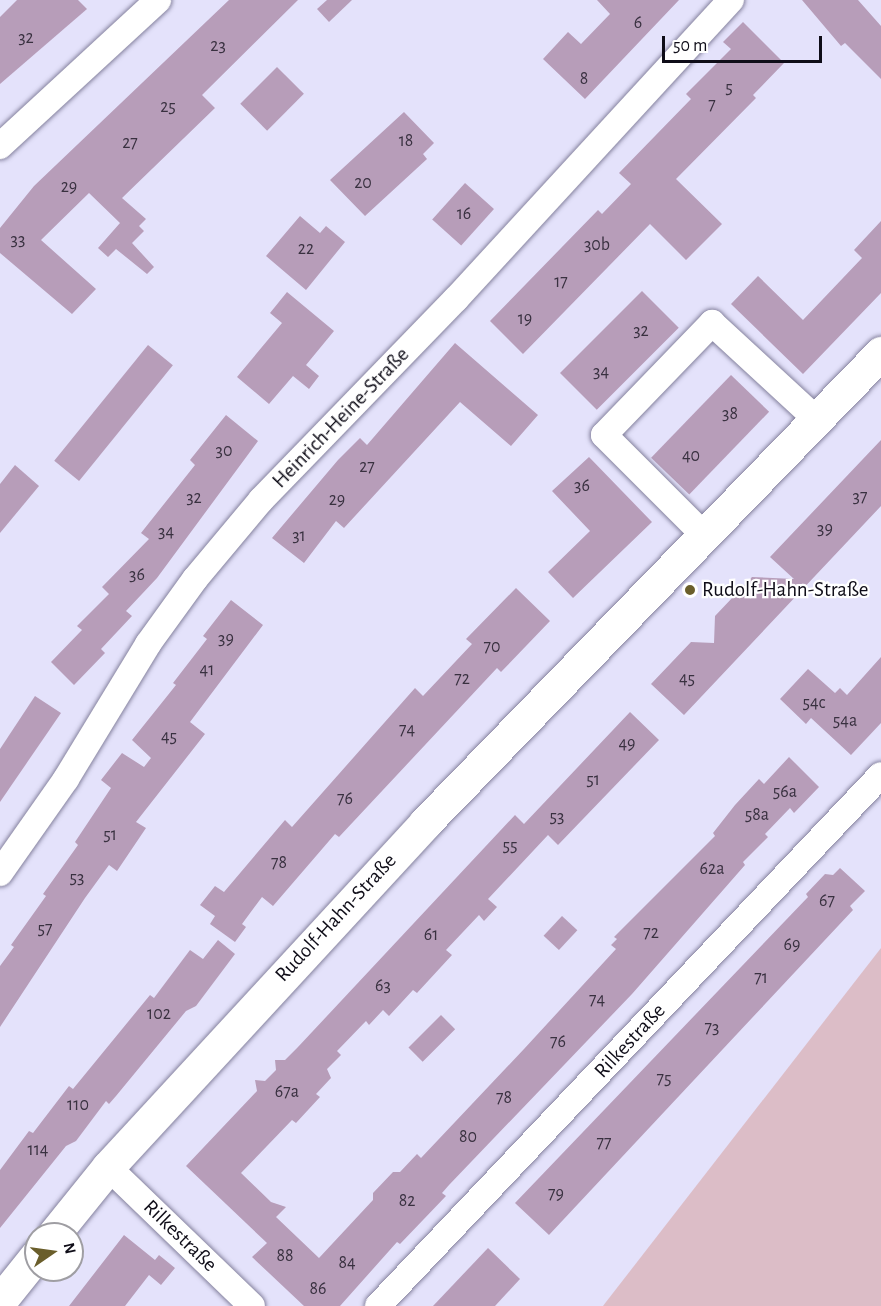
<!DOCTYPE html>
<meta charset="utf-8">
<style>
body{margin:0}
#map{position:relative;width:881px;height:1306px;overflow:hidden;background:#e4e2fb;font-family:"Alegreya Sans",sans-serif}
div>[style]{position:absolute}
.green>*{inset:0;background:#dcbdc7}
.building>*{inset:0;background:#b79db9;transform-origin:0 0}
.roads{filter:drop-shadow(0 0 2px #85829e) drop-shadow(0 0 2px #85829e)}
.street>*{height:26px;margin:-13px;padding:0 13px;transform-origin:13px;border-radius:13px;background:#fff}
.secondary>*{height:33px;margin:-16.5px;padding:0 16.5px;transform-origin:16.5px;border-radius:16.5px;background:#fff}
.dots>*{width:16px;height:16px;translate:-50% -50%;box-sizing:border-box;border:3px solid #fff;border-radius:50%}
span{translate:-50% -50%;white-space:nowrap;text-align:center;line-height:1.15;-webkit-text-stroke:4.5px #fff;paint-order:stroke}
.number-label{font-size:18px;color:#393140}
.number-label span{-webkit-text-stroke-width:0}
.street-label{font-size:21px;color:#0f0d18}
.poi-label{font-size:21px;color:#0f0d18}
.left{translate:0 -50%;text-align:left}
.north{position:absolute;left:24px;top:1222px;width:60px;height:60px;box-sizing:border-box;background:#fff;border:2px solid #9f9ea3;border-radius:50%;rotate:77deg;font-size:16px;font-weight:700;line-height:24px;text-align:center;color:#0f0d18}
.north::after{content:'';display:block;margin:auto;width:21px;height:27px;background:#6a5e2b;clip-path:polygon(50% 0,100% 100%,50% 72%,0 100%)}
.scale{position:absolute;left:662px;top:36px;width:160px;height:27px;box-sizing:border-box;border:3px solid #0f0d18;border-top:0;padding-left:8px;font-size:18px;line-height:21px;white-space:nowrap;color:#0f0d18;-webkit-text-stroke:4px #fff;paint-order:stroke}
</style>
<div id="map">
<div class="green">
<div style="clip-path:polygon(881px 948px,881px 1306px,603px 1306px,606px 1302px)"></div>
</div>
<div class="building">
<div style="clip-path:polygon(17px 0,78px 0,87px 9px,0 84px,0 17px)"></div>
<div style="clip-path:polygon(229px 0,298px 0,202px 95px,215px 108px,122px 198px,146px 219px,139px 226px,144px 231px,132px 243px,154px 267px,147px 274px,116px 249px,108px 257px,98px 248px,120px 223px,89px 193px,41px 240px,96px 289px,72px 314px,0 253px,0 228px,34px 186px)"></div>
<div style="clip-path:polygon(327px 0,352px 0,329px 22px,317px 9px)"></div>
<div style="clip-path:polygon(597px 0,679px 0,585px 99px,543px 59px,568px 32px,581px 44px,610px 14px)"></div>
<div style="clip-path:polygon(802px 0,858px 0,881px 26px,881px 79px,845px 43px,841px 46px)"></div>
<div style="clip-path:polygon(743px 22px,784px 63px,753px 95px,756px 98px,676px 179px,722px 224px,686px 260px,650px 224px,523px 354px,490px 321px,598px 210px,602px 214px,631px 184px,619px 173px,691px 99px,686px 94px,731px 49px,723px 42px)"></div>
<div style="left:277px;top:67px;width:38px;height:52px;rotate:45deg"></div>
<div style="clip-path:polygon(404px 112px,434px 143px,423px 154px,427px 159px,365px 216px,330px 180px)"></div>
<div style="left:465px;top:183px;width:39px;height:49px;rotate:42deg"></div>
<div style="clip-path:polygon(300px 216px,320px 233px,326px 226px,345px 242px,306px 290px,266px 256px)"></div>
<div style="clip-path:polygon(881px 221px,881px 293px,803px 374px,731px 304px,758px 276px,803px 320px,862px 258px,854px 250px)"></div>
<div style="left:642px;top:291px;width:52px;height:116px;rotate:45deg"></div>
<div style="clip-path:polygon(287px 292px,334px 331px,306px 365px,319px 376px,309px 389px,293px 376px,269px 404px,237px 377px,282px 323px,270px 313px)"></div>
<div style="clip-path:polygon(455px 343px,538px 415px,511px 446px,460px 402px,344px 528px,336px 521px,304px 563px,272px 538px,338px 460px,360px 438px,367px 445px)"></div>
<div style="left:148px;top:345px;width:32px;height:149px;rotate:39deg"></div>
<div style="left:731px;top:375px;width:53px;height:115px;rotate:44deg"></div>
<div style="clip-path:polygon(226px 415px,258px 441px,157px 578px,126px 611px,132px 616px,101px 649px,105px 653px,74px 685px,51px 662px,82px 630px,77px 626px,109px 594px,102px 587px,149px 539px,141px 533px,195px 465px,190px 460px)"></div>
<div style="clip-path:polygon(881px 440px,881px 506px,684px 715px,651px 684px,691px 642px,714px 643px,715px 616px,752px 577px,794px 579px,770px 557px)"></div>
<div style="clip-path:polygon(589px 457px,652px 522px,573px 598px,548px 572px,590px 531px,552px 491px)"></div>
<div style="clip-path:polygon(15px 465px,39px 486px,0 533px,0 484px)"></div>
<div style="clip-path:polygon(516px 588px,550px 621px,501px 672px,497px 668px,339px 837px,335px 834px,273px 906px,262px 897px,242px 924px,246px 927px,235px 942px,210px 924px,215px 916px,200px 905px,215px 886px,224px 892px,285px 820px,292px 827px,415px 688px,423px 696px,472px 644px,466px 639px)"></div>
<div style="clip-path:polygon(231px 600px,263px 625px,190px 722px,205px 734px,136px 822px,146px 828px,117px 871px,109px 865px,85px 898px,0 1027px,0 966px,14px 947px,11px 945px,46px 896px,43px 894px,78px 845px,75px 842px,111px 788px,101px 780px,122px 753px,144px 767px,151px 758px,132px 740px,176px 685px,173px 683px,207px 639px,203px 636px)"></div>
<div style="clip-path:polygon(881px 657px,881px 723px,851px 755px,811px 718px,806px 724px,780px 699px,808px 669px,835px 693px,840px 688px,847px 695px)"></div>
<div style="clip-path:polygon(35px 696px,61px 713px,0 802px,0 749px)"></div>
<div style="clip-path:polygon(630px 712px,659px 740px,558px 845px,548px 835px,488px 899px,497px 907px,484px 921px,479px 915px,446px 950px,452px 955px,417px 993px,413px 990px,389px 1016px,383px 1010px,369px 1025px,366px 1021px,337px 1051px,341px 1055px,327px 1069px,331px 1078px,316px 1094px,320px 1097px,296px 1123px,292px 1120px,241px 1173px,271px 1202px,286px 1207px,276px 1217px,319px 1258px,373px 1200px,373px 1193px,393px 1172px,400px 1172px,417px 1154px,421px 1158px,524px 1049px,616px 949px,611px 945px,617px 939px,614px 937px,715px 836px,713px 833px,735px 805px,759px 779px,764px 784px,789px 757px,819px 787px,794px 813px,790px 808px,765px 834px,768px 837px,743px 862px,745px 865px,632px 994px,449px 1185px,442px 1193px,446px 1196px,400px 1244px,397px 1242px,340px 1306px,304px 1306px,252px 1257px,267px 1243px,186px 1166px,257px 1091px,255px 1080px,265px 1081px,276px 1070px,275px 1060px,285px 1060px,298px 1047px,515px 815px,524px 824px)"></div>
<div style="clip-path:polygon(840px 868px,865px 891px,850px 906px,853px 910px,549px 1235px,515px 1203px,808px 897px,806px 894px,825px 874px,833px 875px)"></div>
<div style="left:562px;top:916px;width:21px;height:27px;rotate:43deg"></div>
<div style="clip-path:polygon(218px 940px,235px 954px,196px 1006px,186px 1011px,116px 1096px,109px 1104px,106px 1101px,76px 1141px,66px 1146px,0 1228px,0 1170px,29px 1131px,33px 1133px,69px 1086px,73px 1089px,150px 995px,154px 998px,190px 950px,203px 959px)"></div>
<div style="left:441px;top:1015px;width:20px;height:46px;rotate:45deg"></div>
<div style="clip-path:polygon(124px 1235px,155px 1260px,159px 1255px,175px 1268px,161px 1285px,149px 1275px,125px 1306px,69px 1306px)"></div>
<div style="clip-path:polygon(488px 1248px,520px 1279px,495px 1306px,433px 1306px)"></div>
</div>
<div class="roads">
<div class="street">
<div style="left:0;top:146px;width:215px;rotate:-42.7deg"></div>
<div style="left:703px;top:534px;width:140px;rotate:-135deg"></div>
<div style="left:604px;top:435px;width:156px;rotate:-46deg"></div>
<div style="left:712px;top:323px;width:142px;rotate:42.7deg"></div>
<div style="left:0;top:873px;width:115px;rotate:-54.9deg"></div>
<div style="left:66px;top:779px;width:158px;rotate:-58.7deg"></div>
<div style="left:148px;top:644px;width:80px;rotate:-54.1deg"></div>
<div style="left:195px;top:579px;width:103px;rotate:-50.1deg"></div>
<div style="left:261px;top:500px;width:280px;rotate:-45.9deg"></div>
<div style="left:456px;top:299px;width:406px;rotate:-47.4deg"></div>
<div style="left:108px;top:1167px;width:200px;rotate:44deg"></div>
<div style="left:378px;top:1306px;width:731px;rotate:-46.55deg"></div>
</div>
<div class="secondary">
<div style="left:54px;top:1234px;width:86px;rotate:-51.1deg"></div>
<div style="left:108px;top:1167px;width:468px;rotate:-47.3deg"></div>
<div style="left:425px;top:823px;width:655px;rotate:-45.87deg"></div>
<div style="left:0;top:1301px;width:58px;rotate:-51.3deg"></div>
</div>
</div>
<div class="dots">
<div style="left:690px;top:590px;background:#6a5e2b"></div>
</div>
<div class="number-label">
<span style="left:638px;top:23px">6</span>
<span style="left:26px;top:38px">32</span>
<span style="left:218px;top:46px">23</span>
<span style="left:584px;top:79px">8</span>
<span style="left:729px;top:88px">5</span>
<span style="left:712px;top:105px">7</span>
<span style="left:168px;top:107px">25</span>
<span style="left:406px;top:141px">18</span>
<span style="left:130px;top:143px">27</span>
<span style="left:363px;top:183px">20</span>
<span style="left:69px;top:187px">29</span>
<span style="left:464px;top:214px">16</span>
<span style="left:18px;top:240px">33</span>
<span style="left:597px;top:245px">30b</span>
<span style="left:306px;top:249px">22</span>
<span style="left:561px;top:282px">17</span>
<span style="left:525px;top:319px">19</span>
<span style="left:641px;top:331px">32</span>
<span style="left:601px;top:372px">34</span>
<span style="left:730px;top:414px">38</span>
<span style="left:224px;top:451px">30</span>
<span style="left:691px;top:456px">40</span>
<span style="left:367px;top:467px">27</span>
<span style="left:582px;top:486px">36</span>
<span style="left:860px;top:497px">37</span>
<span style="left:194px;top:498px">32</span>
<span style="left:337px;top:500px">29</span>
<span style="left:825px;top:529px">39</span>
<span style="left:166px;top:532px">34</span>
<span style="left:299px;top:536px">31</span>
<span style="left:137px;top:575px">36</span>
<span style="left:226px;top:639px">39</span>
<span style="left:492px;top:647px">70</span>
<span style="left:207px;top:670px">41</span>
<span style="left:462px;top:679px">72</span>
<span style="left:687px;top:679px">45</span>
<span style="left:814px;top:703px">54c</span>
<span style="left:845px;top:721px">54a</span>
<span style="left:407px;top:730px">74</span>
<span style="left:169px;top:737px">45</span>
<span style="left:627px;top:744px">49</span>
<span style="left:593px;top:780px">51</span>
<span style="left:785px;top:792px">56a</span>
<span style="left:345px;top:799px">76</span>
<span style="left:757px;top:815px">58a</span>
<span style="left:557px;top:817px">53</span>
<span style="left:110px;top:835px">51</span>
<span style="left:510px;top:846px">55</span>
<span style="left:279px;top:863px">78</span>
<span style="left:712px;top:869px">62a</span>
<span style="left:77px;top:878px">53</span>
<span style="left:827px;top:901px">67</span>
<span style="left:45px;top:929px">57</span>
<span style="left:651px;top:933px">72</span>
<span style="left:431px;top:935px">61</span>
<span style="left:792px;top:945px">69</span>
<span style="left:761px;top:978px">71</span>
<span style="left:383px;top:986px">63</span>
<span style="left:597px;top:1000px">74</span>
<span style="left:159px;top:1014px">102</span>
<span style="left:712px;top:1028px">73</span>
<span style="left:558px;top:1042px">76</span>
<span style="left:664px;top:1079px">75</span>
<span style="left:287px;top:1092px">67a</span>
<span style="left:504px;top:1098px">78</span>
<span style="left:78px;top:1105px">110</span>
<span style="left:468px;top:1137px">80</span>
<span style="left:604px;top:1143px">77</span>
<span style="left:38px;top:1150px">114</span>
<span style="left:556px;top:1194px">79</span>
<span style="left:407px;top:1201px">82</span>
<span style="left:285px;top:1256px">88</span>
<span style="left:347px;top:1263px">84</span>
<span style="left:318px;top:1289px">86</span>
</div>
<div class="street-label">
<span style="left:341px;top:418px;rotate:-46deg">Heinrich-Heine-Straße</span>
<span style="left:336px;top:918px;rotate:-47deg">Rudolf-Hahn-Straße</span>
<span style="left:630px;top:1041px;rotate:-47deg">Rilkestraße</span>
<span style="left:180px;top:1236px;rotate:44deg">Rilkestraße</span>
</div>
<div class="poi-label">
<span class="left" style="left:702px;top:590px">Rudolf-Hahn-Straße</span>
</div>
<div class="north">N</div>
<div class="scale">50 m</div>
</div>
